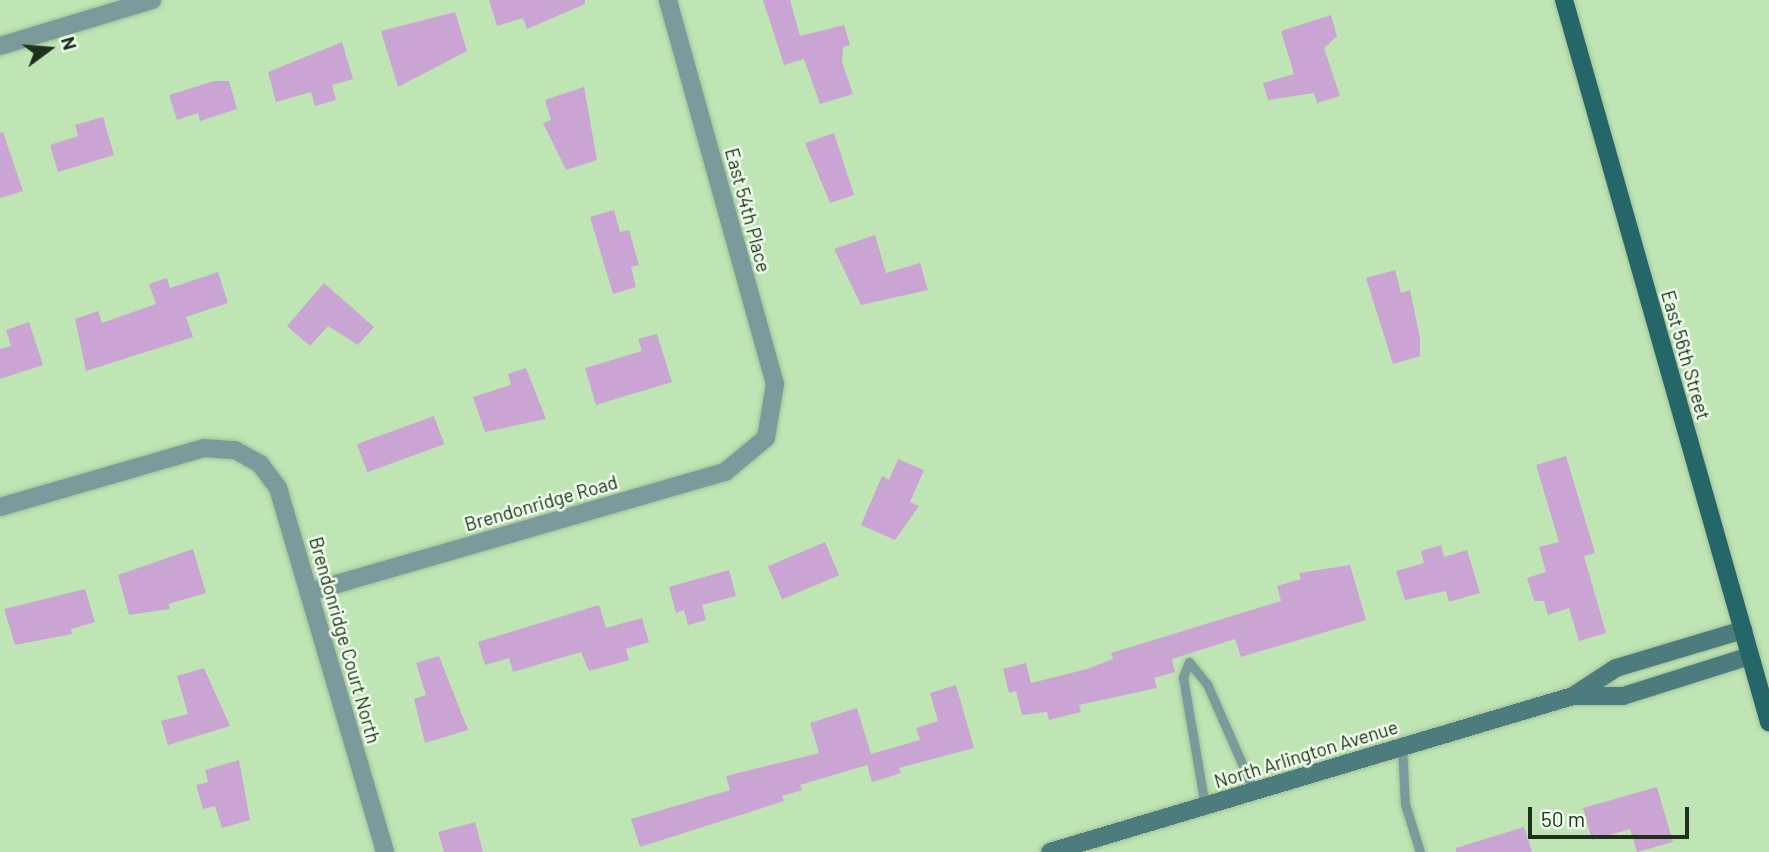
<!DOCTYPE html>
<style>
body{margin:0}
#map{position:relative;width:1769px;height:852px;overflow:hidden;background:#bfe5b5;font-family:Barlow,sans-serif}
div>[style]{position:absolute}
.building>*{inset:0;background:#caa5d3;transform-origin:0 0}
.roads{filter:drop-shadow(0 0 2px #9fc197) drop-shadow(0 0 2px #9fc197)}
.lane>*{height:9px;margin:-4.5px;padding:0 4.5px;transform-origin:4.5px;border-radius:4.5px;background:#7b9a9b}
.street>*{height:18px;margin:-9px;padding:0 9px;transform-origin:9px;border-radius:9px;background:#7b9a9b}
.secondary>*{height:18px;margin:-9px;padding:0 9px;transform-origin:9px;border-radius:9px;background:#4c7c7e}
.primary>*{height:18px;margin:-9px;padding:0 9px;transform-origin:9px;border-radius:9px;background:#256669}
span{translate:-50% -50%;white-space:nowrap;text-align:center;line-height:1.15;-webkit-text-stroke:5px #effeeb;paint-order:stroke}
.street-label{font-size:19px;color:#21301d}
.north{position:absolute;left:14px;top:14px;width:70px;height:70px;-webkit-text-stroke:5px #effeeb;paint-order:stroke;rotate:74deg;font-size:19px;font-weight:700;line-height:28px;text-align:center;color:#21301d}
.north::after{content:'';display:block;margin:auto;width:24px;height:32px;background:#21301d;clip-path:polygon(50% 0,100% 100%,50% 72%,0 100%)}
.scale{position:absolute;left:1528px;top:807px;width:161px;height:32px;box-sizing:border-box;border:4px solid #21301d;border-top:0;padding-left:9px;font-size:21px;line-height:24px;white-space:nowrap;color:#21301d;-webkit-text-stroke:5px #effeeb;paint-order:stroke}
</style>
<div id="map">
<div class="building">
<div style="clip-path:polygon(489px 0,585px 0,585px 4px,527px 29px,523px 18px,497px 26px)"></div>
<div style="clip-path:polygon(763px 0,790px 0,800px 36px,844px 25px,850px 45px,843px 47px,842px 62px,853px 94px,820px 104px,804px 59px,784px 65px)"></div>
<div style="clip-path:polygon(455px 12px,467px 51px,398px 87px,381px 31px)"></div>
<div style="clip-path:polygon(1331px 15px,1337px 36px,1324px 48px,1340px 96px,1317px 103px,1314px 93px,1268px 100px,1263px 83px,1294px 74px,1281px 31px)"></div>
<div style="clip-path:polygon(342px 42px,353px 79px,332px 85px,336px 100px,315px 106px,311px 92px,276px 102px,268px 72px)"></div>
<div style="clip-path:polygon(214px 81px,229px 81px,237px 109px,200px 121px,198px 113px,177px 120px,169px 95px)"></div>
<div style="clip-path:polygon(584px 87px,597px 160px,566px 170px,543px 123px,551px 120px,545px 100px)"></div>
<div style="clip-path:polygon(103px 117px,114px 155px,58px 172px,50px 145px,78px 136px,75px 125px)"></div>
<div style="clip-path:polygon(3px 132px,23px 191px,0 198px,0 133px)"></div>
<div style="clip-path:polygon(834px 133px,854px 195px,830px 203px,805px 143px)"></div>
<div style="clip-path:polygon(614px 210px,620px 232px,629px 230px,639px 265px,631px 267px,636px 287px,613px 294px,590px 217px)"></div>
<div style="clip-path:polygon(875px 235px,886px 273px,920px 263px,928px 290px,861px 305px,834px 249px)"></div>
<div style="clip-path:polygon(1395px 270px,1401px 293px,1410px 290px,1420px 338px,1420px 356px,1393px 364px,1366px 278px)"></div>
<div style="clip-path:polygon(218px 272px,228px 303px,186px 317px,193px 337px,86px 371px,75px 319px,98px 311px,102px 323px,156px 304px,149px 284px,167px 278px,170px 288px)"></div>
<div style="clip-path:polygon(324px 283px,374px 327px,358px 345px,328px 326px,310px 346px,287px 326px)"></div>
<div style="clip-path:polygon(29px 322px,43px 365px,0 379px,0 349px,11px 346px,6px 330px)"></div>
<div style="clip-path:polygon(657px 334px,672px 382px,596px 405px,585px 368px,642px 351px,638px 339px)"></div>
<div style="clip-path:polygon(526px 368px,546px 419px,485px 432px,473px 397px,511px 385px,508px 374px)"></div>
<div style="left:434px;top:416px;width:30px;height:82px;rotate:70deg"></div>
<div style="clip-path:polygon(1566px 456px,1595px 553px,1584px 556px,1606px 633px,1579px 641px,1569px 608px,1548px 615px,1544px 601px,1534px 601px,1527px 578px,1546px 572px,1539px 547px,1559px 542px,1536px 465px)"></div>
<div style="clip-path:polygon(898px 459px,924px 470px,910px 502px,919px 506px,895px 540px,861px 525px,882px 476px,889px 480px)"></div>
<div style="left:825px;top:542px;width:36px;height:62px;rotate:67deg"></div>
<div style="clip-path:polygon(1441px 545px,1444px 557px,1467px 550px,1480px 593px,1449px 602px,1446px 591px,1405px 600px,1396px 571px,1424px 563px,1421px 551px)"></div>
<div style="clip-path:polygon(193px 549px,206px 593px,168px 604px,170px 609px,129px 615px,118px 575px)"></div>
<div style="clip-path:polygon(1350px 565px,1366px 620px,1241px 657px,1235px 639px,1172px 659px,1175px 672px,1154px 678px,1157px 688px,1079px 705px,1081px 712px,1049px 720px,1047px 712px,1022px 715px,1016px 691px,1009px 693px,1003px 669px,1026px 663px,1031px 683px,1087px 669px,1113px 659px,1111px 653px,1281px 601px,1277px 586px,1301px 579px,1299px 573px)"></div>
<div style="clip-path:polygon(729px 570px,736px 596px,702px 605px,706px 620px,688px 625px,684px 610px,676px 613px,669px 587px)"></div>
<div style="clip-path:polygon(85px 589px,95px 622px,71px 629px,72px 634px,15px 645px,4px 609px)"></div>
<div style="clip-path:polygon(599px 605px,606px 628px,642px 618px,649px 642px,626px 649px,629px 660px,589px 671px,581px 652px,513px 672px,509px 658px,485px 665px,478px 642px)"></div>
<div style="clip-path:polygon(439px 656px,468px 730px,425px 743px,414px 699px,426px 695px,416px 663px)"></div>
<div style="clip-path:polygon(204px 668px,230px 726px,168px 745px,161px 721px,188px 714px,177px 676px)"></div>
<div style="clip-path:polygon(956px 685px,974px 748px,899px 768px,901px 773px,872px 782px,867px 765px,800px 785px,802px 790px,782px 796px,784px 801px,640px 847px,631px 819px,730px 790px,726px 776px,819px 753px,810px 723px,857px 708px,871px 754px,920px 740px,916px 728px,938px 721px,930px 693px)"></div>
<div style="clip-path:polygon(239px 760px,250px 820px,222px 828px,215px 806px,203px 809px,196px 785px,208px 782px,205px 770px)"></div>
<div style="clip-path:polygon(1657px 787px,1673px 842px,1637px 852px,1630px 829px,1592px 840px,1583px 808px)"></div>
<div style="clip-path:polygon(475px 822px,483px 852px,444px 852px,438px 832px)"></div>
<div style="clip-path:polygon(1524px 827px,1532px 852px,1456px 852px,1456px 848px)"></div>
</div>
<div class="roads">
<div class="lane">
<div style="left:1402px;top:747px;width:57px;rotate:87deg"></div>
<div style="left:1405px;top:804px;width:50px;rotate:72.6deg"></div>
<div style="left:1205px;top:806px;width:131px;rotate:-99.7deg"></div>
<div style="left:1183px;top:677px;width:16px;rotate:-68deg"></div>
<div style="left:1189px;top:662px;width:28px;rotate:51deg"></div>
<div style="left:1207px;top:684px;width:117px;rotate:66.3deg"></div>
</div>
<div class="street">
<div style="left:0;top:46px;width:159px;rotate:-16.8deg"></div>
<div style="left:0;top:507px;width:212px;rotate:-16.1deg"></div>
<div style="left:204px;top:448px;width:31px;rotate:4deg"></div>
<div style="left:235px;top:450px;width:29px;rotate:29deg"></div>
<div style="left:260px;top:464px;width:30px;rotate:53deg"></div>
<div style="left:278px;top:488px;width:379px;rotate:73.6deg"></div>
<div style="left:309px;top:592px;width:433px;rotate:-16.1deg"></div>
<div style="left:725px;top:472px;width:53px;rotate:-39.7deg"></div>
<div style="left:766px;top:438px;width:55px;rotate:-80.5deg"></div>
<div style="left:775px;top:384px;width:399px;rotate:-105.6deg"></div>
</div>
<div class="secondary">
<div style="left:1573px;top:696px;width:50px"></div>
<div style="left:1623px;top:696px;width:133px;rotate:-17.5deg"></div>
<div style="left:1050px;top:852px;width:546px;rotate:-16.61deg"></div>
<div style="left:1573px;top:696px;width:51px;rotate:-33.1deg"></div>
<div style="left:1616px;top:668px;width:133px;rotate:-16.7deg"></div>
</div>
<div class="primary">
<div style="left:1564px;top:0;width:751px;rotate:74.15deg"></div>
</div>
</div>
<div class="street-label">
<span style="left:748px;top:210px;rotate:75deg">East 54th Place</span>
<span style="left:1686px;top:355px;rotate:74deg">East 56th Street</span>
<span style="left:541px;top:503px;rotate:-16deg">Brendonridge Road</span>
<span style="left:345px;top:640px;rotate:74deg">Brendonridge Court North</span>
<span style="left:1306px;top:754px;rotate:-17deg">North Arlington Avenue</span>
</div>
<div class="north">N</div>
<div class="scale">50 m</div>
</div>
